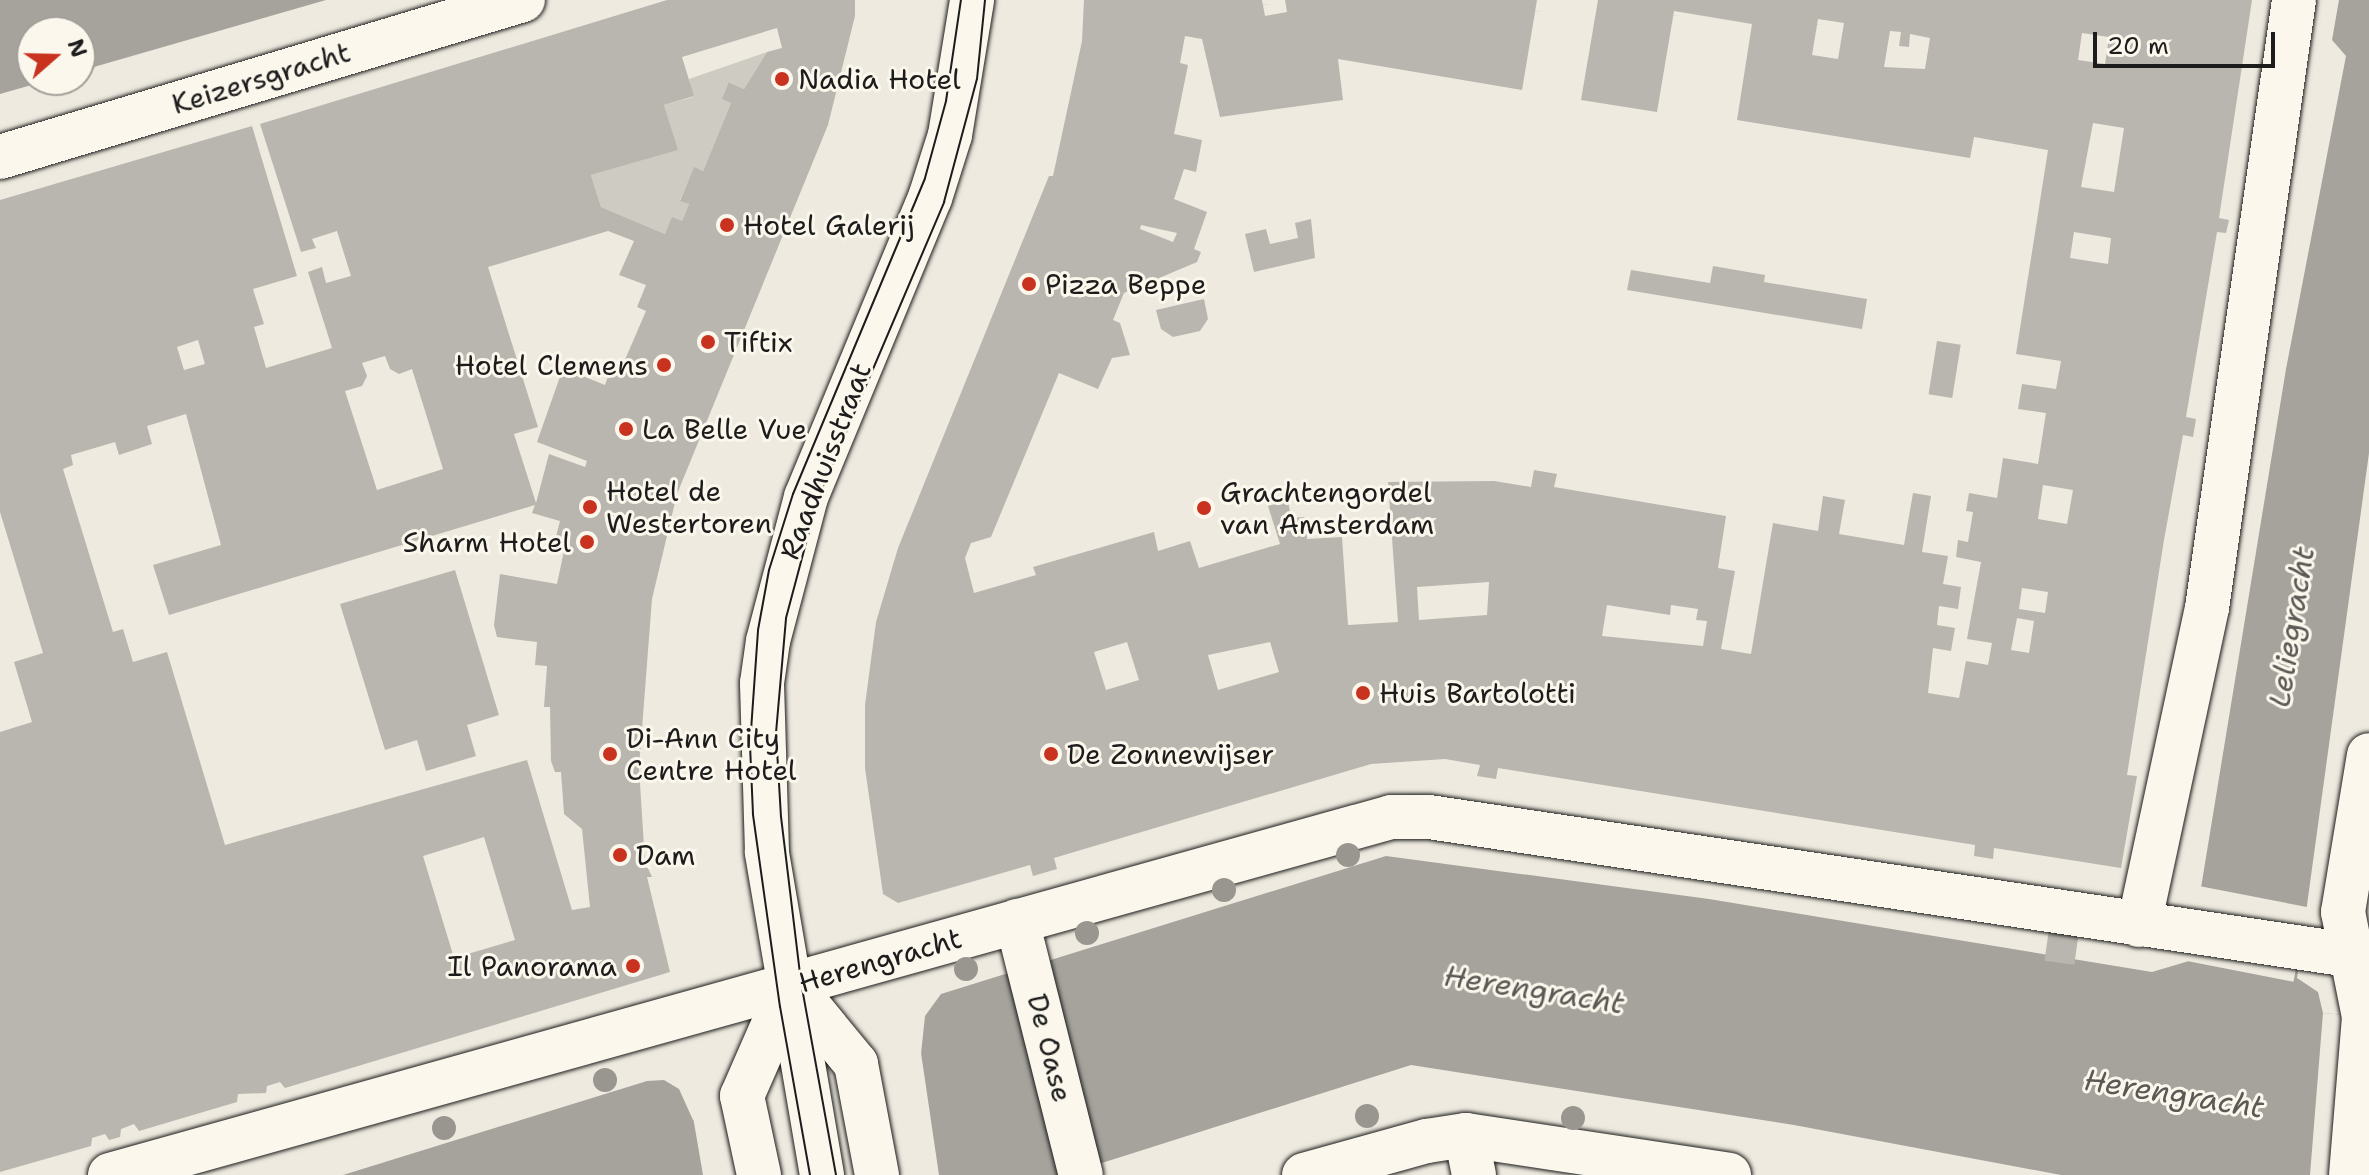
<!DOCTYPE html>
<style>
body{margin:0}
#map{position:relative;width:2369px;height:1175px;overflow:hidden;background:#eeeadf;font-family:"Shantell Sans",sans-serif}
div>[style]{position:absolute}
.green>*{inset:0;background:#ceccc2}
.water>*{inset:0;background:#a6a39d}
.pier>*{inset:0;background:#eeeadf;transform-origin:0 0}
.building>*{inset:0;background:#b9b6af;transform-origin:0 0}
.roads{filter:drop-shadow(0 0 2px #1c1c1c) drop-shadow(0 0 2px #1c1c1c)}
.minor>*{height:44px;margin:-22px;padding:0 22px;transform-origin:22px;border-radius:22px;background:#fbf7ec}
.tram>*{height:2px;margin:-1px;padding:0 1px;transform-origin:1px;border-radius:1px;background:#1c1c1c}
.trees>*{width:24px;height:24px;margin:-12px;border-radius:50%;background:#98968f}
.dots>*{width:22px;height:22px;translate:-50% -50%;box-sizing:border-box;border:4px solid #fbf7ec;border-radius:50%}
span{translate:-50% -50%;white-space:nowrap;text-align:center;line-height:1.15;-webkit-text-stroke:6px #fbf7ec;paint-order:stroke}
.street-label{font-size:28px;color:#1c1c1c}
.poi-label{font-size:28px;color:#1c1c1c}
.left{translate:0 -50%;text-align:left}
.right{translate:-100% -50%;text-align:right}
.water-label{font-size:30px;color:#5a5956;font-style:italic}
.north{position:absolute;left:16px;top:16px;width:80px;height:80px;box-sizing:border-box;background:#fbf7ec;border:2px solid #a29f99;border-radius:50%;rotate:70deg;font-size:22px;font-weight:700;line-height:32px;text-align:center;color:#1c1c1c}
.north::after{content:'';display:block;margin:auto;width:28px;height:36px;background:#c8321e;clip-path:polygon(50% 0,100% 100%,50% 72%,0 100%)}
.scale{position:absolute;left:2093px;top:32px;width:182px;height:36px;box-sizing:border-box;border:4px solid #1c1c1c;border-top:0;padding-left:10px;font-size:24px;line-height:28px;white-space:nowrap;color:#1c1c1c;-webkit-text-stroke:6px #fbf7ec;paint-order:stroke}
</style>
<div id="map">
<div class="green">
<div style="clip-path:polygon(767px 52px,744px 89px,730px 82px,731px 103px,703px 171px,694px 168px,680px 200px,689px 204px,682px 221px,665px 234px,601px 207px,591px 175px,677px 150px,664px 105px,693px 97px,689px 79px)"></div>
</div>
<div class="water">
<div style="clip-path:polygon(0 0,326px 0,80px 71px,80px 32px,32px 32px,32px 80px,49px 80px,0 94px)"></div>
<div style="clip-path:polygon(2339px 0,2369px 0,2369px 453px,2297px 978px,2318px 992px,2323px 1013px,2369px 1017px,2369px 1175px,2061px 1175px,1794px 1125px,1411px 1065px,1064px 1175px,343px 1175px,647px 1081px,664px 1080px,679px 1089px,693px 1120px,921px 1054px,925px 1016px,941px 994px,1386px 856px,1709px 899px,2152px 972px,2189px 961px,2286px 369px,2346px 56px,2332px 40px)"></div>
</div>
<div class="pier">
<div style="left:2199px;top:886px;width:111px;height:76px;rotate:11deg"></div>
<div style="clip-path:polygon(2323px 1013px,2369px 1017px,2369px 1175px,2310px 1175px)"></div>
<div style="clip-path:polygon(920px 1046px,939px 1175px,703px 1175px,692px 1111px,697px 1115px,917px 1051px)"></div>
</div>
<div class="building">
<div style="clip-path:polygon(evenodd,667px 0,855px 0,855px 16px,828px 125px,677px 494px,652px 599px,639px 768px,645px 862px,652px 877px,647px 877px,670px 972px,285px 1088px,280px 1082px,267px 1086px,266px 1093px,238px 1094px,237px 1102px,139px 1131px,134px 1124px,121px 1129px,120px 1137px,109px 1140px,105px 1134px,92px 1138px,91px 1146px,0 1172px,0 732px,32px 722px,14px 662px,43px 653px,0 512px,0 200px,252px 126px,297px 276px,253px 289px,264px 324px,254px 327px,266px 368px,332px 348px,308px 272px,322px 267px,326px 283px,351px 276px,337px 231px,312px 239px,316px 248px,301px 252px,260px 124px,667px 0,777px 28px,782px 48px,767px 52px,744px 89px,729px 82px,722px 99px,731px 103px,703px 171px,694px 167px,680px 201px,689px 204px,682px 221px,672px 217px,665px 234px,601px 207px,591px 175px,678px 150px,664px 105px,694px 96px,682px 57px,777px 28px,667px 0,608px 231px,634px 241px,619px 275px,646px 285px,637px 307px,646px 311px,621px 369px,612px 365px,605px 385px,563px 368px,537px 442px,587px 461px,585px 467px,549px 454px,536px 503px,514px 434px,538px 427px,488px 267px,608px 231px,667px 0,198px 340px,205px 364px,184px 370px,177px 347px,198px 340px,667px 0,385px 356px,390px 369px,399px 374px,412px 369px,443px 469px,377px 490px,345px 391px,362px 386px,367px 376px,362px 363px,385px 356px,667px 0,186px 414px,221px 545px,153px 565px,169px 615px,535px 505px,532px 513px,560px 521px,554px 544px,565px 546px,557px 584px,500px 574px,494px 625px,497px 637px,537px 642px,535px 665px,547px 666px,544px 707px,550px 707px,551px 761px,555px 772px,561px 772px,564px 814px,582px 829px,590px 907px,572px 910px,527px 760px,225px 845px,167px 652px,133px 662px,123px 629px,113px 632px,63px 469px,73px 465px,71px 455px,115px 442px,119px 455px,152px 444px,147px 426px,186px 414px,667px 0,484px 837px,515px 940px,454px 958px,423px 856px,484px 837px)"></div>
<div style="clip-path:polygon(evenodd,1084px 0,1262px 0,1265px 16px,1287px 12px,1285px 0,1537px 0,1522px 90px,1338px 59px,1343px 100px,1220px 117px,1202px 39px,1185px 36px,1180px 63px,1188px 65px,1174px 134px,1202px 140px,1196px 172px,1184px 169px,1174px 199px,1207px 212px,1194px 249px,1201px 252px,1197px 262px,1124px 293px,1113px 320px,1120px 323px,1130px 355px,1112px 358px,1098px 389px,1059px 373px,991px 537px,971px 543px,965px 558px,974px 593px,1036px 575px,1033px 567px,1154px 532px,1158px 551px,1190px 541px,1199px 568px,1280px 544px,1268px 506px,1288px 500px,1291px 518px,1306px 517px,1307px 539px,1342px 537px,1348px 625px,1398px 622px,1388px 482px,1494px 481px,1531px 487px,1534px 470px,1557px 474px,1554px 487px,1726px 516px,1718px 568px,1735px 571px,1721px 649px,1751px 654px,1773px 523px,1818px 531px,1823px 496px,1845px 500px,1839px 534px,1904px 545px,1913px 493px,1931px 496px,1922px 552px,1948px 556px,1943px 584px,1961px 587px,1958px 609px,1939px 606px,1937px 625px,1955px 628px,1951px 651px,1933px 648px,1928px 693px,1959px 698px,1966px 661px,1988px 665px,1992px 643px,1967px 639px,1981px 562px,1956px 557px,1958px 540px,1968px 542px,1973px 512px,1966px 511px,1969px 493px,1997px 498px,2003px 458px,2038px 464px,2046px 413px,2018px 409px,2022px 384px,2056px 389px,2061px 361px,2016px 354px,2048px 150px,1974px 137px,1970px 158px,1737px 120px,1752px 24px,1674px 11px,1657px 112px,1581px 100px,1598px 0,2252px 0,2219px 218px,2229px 220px,2226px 233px,2217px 232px,2186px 417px,2196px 419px,2193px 437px,2183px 435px,2164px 540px,2127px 775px,2137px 776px,2121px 868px,1994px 848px,1993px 859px,1974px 856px,1975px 845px,1498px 768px,1496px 779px,1477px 776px,1480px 765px,1445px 759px,1371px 764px,1054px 858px,1057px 869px,1033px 876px,1030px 865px,898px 903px,883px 894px,865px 768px,865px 705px,876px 622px,898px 548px,1049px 176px,1053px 176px,1082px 41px,1084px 0,1818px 19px,1844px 23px,1838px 59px,1812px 55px,1818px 19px,1084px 0,1890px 31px,1901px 32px,1899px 46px,1909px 47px,1910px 34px,1930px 38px,1925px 69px,1884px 67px,1890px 31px,1084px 0,2082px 33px,2109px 37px,2105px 64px,2078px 60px,2082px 33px,1084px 0,2093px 123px,2124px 128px,2114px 192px,2081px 187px,2093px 123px,1084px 0,1141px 225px,1177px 233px,1173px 242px,1140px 229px,1141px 225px,1084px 0,2074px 232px,2111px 238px,2108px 264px,2070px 258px,2074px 232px,1084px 0,2043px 485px,2073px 490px,2067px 524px,2038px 519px,2043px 485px,1084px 0,1489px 582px,1487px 615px,1419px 620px,1417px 587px,1489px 582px,1084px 0,2022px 588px,2048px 592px,2045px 613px,2019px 609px,2022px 588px,1084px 0,1607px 605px,1670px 615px,1671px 605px,1698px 609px,1696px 620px,1707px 621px,1703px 646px,1602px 636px,1607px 605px,1084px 0,2017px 618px,2034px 621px,2029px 653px,2011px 650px,2017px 618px,1084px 0,1127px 642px,1139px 680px,1106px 690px,1094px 652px,1127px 642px,1084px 0,1270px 642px,1279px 672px,1218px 690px,1208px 655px,1270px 642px)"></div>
<div style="clip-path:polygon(1311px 219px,1315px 258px,1254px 272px,1245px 234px,1266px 229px,1270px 244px,1298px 238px,1295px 223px)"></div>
<div style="clip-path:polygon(1713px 266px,1765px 275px,1764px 282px,1867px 299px,1862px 329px,1627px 290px,1631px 270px,1710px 283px)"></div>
<div style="clip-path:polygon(1204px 299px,1208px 319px,1200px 331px,1173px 337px,1161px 329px,1156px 310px)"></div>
<div style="left:1937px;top:341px;width:24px;height:54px;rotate:9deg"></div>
<div style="clip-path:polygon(455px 570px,499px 715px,467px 725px,476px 756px,426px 771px,417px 740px,385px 750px,340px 604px)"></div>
<div style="left:2049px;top:929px;width:30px;height:32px;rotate:8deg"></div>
</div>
<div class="roads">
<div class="minor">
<div style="left:0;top:157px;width:546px;rotate:-16.71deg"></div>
<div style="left:1017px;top:921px;width:262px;rotate:75.9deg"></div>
<div style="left:2139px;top:925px;width:324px;rotate:-77.9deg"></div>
<div style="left:2207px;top:608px;width:614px;rotate:-81.86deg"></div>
<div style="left:792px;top:986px;width:101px;rotate:50.6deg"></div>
<div style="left:856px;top:1064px;width:113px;rotate:79.3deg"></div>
<div style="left:1466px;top:1135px;width:41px;rotate:78.7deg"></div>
<div style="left:110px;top:1175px;width:1330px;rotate:-15.61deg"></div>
<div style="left:1391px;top:817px;width:38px"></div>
<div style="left:1429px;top:817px;width:951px;rotate:8.53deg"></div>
<div style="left:759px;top:1175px;width:81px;rotate:-102.1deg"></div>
<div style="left:742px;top:1096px;width:122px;rotate:-66.4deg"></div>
<div style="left:822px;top:1175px;width:328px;rotate:-99.7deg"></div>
<div style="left:767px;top:852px;width:169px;rotate:-91.7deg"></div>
<div style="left:762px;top:683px;width:42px;rotate:-81.9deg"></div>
<div style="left:768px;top:641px;width:149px;rotate:-75.2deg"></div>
<div style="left:806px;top:497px;width:324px;rotate:-67.5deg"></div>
<div style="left:930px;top:198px;width:66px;rotate:-72.4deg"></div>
<div style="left:950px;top:135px;width:137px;rotate:-80.7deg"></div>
<div style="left:1304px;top:1175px;width:128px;rotate:-15.5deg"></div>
<div style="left:1427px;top:1141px;width:39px;rotate:-9deg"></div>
<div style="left:1466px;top:1135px;width:266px;rotate:8.6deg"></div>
<div style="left:2351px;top:1175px;width:159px;rotate:-85.3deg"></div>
<div style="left:2364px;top:1017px;width:107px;rotate:-101.3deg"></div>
<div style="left:2343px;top:912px;width:159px;rotate:-80.6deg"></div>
</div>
</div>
<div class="tram">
<div style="left:810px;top:1175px;width:171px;rotate:-100.1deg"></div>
<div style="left:780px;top:1007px;width:195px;rotate:-98deg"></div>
<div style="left:753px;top:814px;width:69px;rotate:-92.5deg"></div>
<div style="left:750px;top:745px;width:115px;rotate:-86deg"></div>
<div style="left:758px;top:630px;width:61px;rotate:-79.6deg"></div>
<div style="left:769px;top:570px;width:80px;rotate:-72.5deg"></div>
<div style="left:793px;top:494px;width:342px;rotate:-67.3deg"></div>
<div style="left:925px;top:178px;width:80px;rotate:-74.7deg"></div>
<div style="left:946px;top:101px;width:102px;rotate:-81.6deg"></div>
<div style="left:836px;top:1175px;width:196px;rotate:-100.3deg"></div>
<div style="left:801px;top:982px;width:166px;rotate:-96.9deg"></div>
<div style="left:781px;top:817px;width:84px;rotate:-93.4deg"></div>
<div style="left:776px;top:733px;width:115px;rotate:-85deg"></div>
<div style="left:786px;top:618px;width:124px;rotate:-75.1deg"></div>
<div style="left:818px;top:498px;width:322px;rotate:-66.9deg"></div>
<div style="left:944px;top:202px;width:127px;rotate:-75deg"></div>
<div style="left:977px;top:79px;width:79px;rotate:-84.2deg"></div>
</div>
<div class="trees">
<div style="left:1348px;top:855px"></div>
<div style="left:1224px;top:890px"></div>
<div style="left:1087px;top:933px"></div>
<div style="left:966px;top:969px"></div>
<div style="left:605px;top:1080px"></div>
<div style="left:1367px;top:1116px"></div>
<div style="left:1573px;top:1118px"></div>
<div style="left:444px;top:1128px"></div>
</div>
<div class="dots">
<div style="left:782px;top:79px;background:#c8321e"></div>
<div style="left:727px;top:225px;background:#c8321e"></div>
<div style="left:1029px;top:284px;background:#c8321e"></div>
<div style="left:708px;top:342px;background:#c8321e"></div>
<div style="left:664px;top:365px;background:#c8321e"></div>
<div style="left:626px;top:429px;background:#c8321e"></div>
<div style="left:590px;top:507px;background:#c8321e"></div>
<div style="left:1204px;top:508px;background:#c8321e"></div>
<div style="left:587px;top:542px;background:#c8321e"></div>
<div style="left:1363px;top:693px;background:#c8321e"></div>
<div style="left:610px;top:754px;background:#c8321e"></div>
<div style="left:1051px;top:754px;background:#c8321e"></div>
<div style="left:620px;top:855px;background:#c8321e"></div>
<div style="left:633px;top:966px;background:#c8321e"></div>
</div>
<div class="street-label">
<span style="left:261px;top:78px;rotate:-17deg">Keizersgracht</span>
<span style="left:825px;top:461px;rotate:-69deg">Raadhuisstraat</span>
<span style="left:880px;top:960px;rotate:-16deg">Herengracht</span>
<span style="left:1050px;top:1048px;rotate:76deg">De Oase</span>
</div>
<div class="poi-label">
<span class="left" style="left:798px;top:79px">Nadia Hotel</span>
<span class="left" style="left:743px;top:225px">Hotel Galerij</span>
<span class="left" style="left:1045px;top:284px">Pizza Beppe</span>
<span class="left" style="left:724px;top:342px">Tiftix</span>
<span class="right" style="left:648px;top:365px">Hotel Clemens</span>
<span class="left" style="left:642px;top:429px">La Belle Vue</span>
<span class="left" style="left:606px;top:507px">Hotel de<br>Westertoren</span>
<span class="left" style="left:1220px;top:508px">Grachtengordel<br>van Amsterdam</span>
<span class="right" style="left:571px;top:542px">Sharm Hotel</span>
<span class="left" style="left:1379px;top:693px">Huis Bartolotti</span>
<span class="left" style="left:626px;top:754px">Di-Ann City<br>Centre Hotel</span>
<span class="left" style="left:1067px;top:754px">De Zonnewijser</span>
<span class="left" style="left:636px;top:855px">Dam</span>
<span class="right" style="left:617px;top:966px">Il Panorama</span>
</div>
<div class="water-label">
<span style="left:2292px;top:627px;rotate:-81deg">Leliegracht</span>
<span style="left:1534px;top:990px;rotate:9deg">Herengracht</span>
<span style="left:2174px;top:1094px;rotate:9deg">Herengracht</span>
</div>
<div class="north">N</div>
<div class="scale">20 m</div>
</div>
